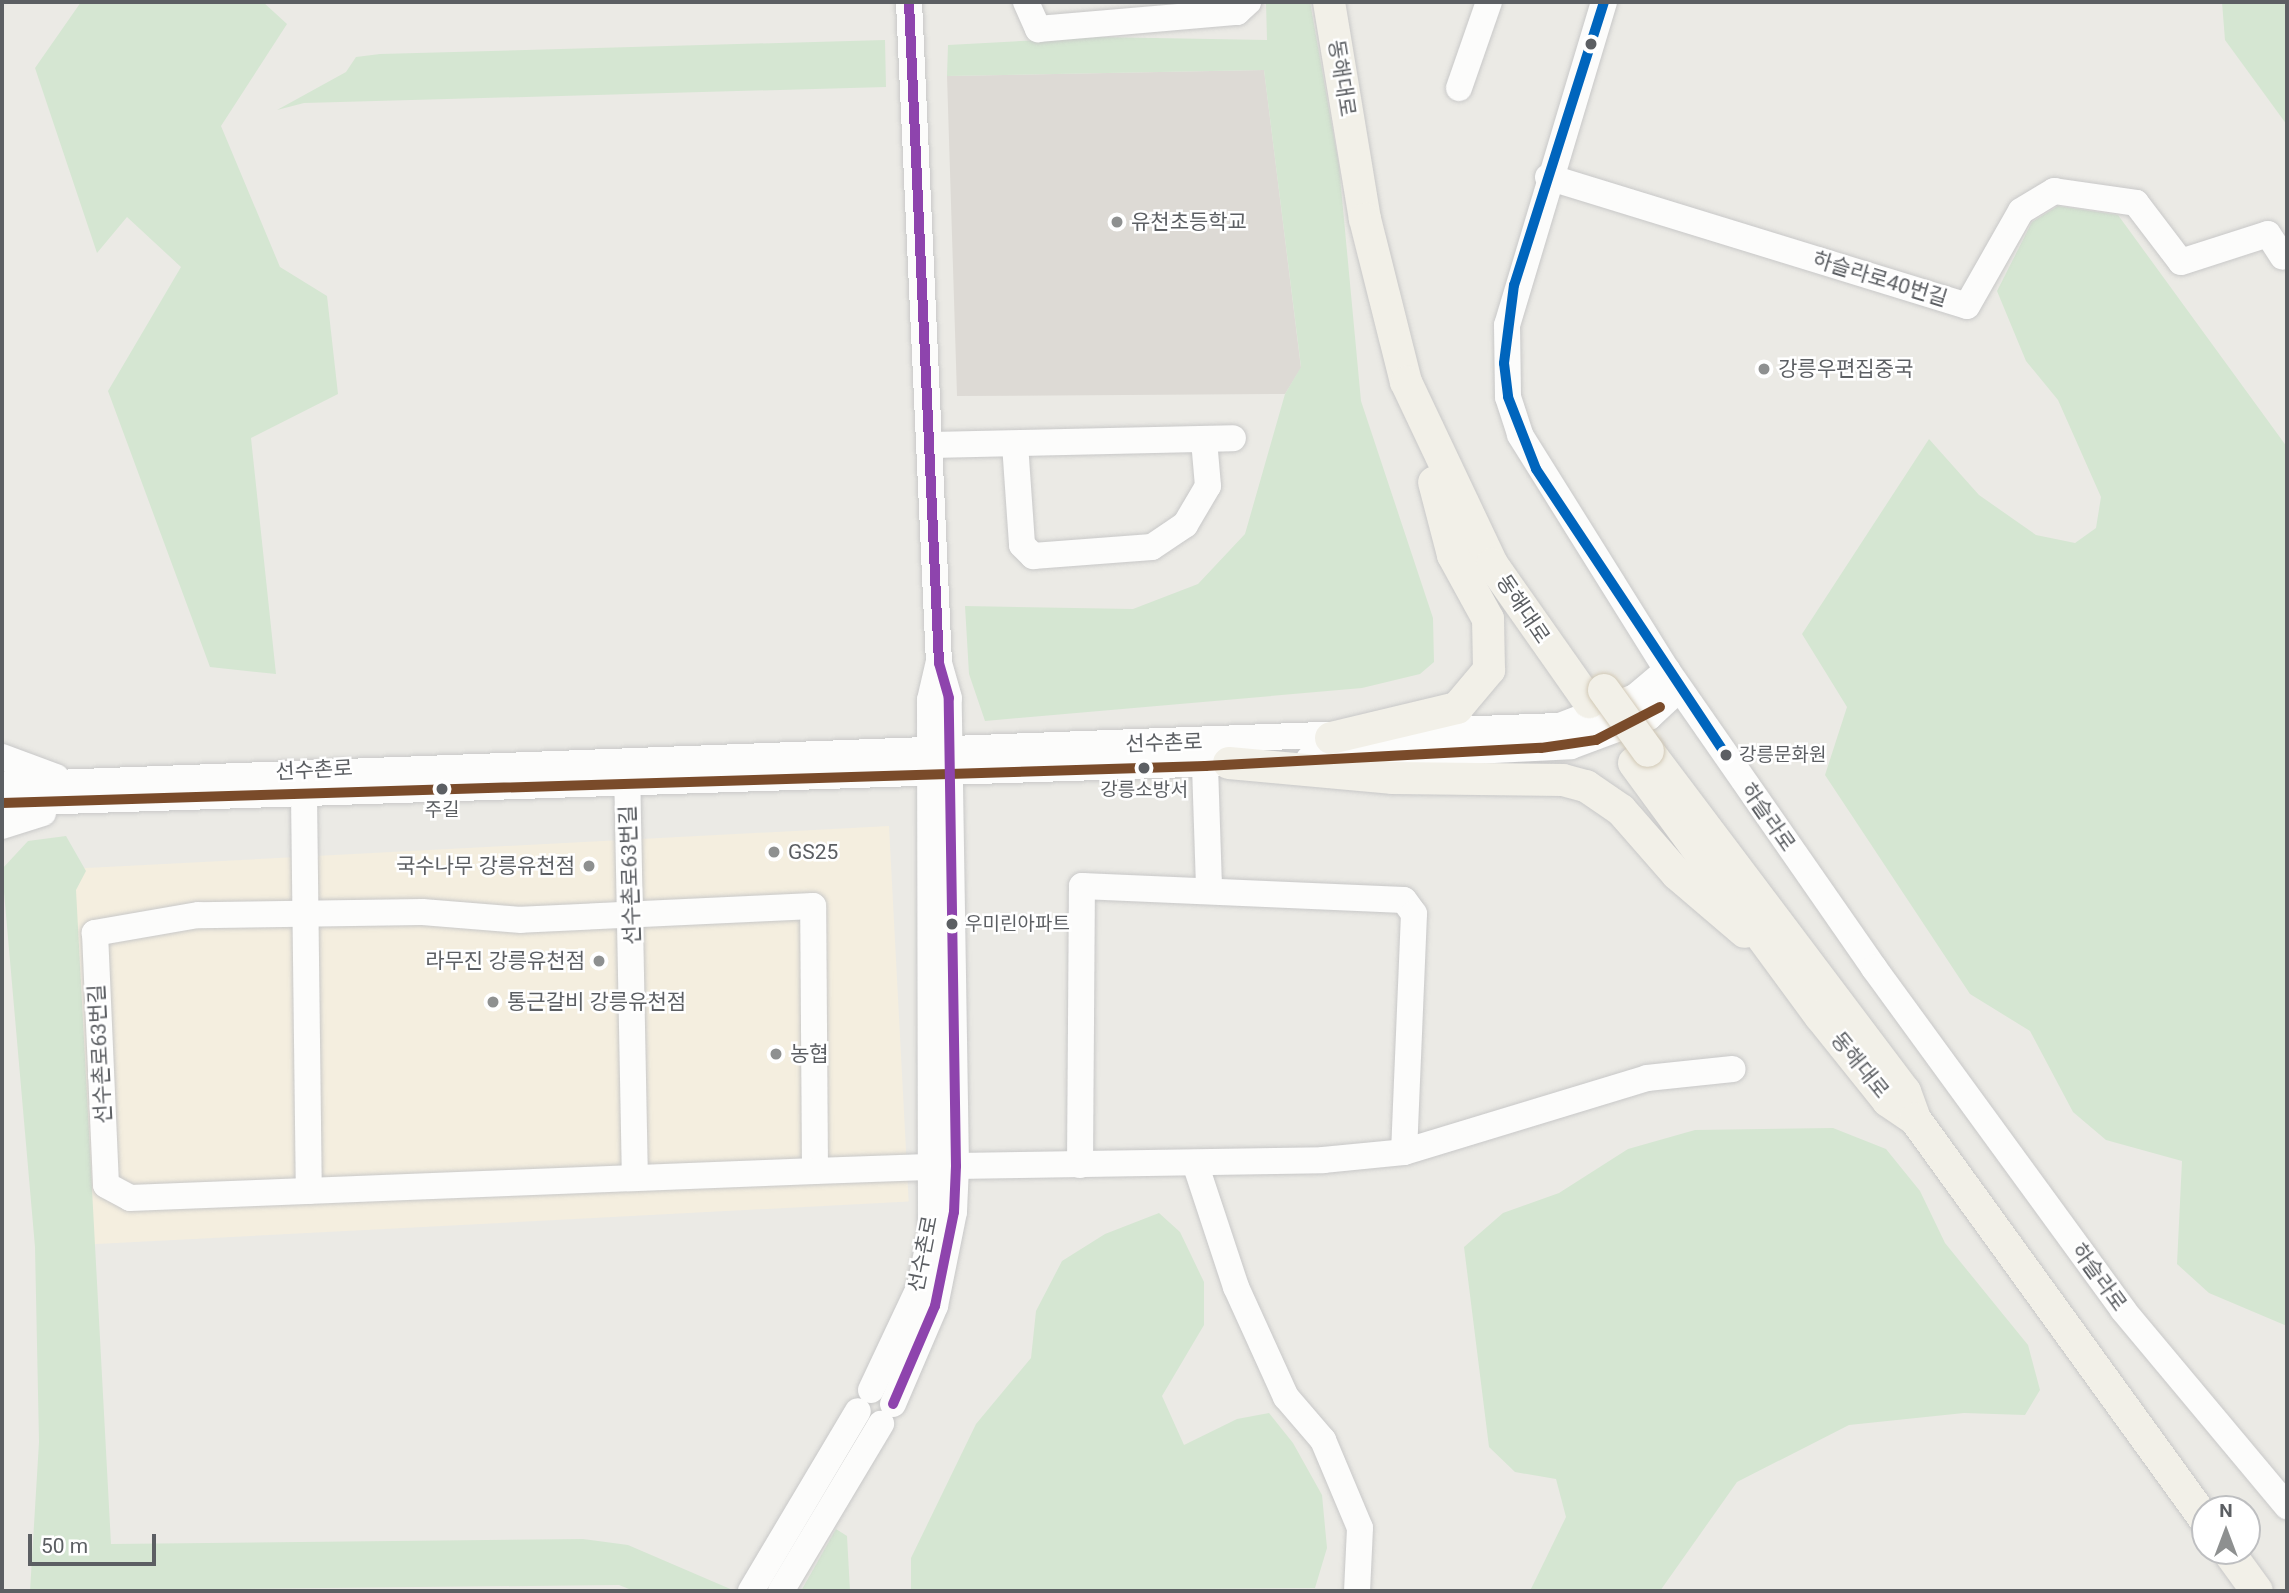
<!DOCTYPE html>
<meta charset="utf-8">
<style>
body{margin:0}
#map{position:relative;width:2289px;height:1593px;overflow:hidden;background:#ebeae5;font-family:Roboto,"Noto Sans KR",sans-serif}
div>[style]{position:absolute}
.commercial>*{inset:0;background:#f4eedf;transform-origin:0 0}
.education>*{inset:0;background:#dddad5}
.green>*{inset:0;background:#d5e6d2}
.roads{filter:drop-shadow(0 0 2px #c8c8c8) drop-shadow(0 0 2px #c8c8c8)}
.minor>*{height:26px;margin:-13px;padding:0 13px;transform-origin:13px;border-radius:13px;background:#fcfcfb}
.major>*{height:32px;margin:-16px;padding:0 16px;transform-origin:16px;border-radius:16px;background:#f2f0e8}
.bridges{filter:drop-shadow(0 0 2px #d1c8b5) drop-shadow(0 0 2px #d1c8b5)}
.major-bridge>*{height:32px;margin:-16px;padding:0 16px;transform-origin:16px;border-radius:16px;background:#f2f0e8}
.bus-1>*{height:10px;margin:-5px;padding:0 5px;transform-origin:5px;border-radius:5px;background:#7a4b2a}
.bus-2>*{height:10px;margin:-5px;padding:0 5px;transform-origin:5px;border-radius:5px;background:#0065bd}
.bus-3>*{height:10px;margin:-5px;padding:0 5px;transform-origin:5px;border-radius:5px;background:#8e44ad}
.dots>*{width:19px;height:19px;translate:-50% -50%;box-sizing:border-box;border:4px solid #fff;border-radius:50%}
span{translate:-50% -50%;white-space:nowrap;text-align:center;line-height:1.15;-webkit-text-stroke:5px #fff;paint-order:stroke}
.bus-label{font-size:19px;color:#5c5f63}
.left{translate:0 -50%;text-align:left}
.street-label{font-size:21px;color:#5c5f63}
.poi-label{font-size:21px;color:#5c5f63}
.right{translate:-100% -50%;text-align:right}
.frame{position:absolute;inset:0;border:4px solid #5c5f63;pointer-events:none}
.north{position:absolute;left:2191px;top:1495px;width:70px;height:70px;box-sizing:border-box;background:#fff;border:2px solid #bebfc1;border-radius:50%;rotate:0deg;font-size:19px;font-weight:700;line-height:28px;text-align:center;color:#5c5f63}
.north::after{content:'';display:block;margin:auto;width:24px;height:32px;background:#8e9090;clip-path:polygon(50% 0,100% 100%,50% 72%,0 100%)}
.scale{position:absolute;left:28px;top:1534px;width:128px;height:32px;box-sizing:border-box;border:4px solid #5c5f63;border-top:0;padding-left:9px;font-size:21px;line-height:24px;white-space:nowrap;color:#5c5f63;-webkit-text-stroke:5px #fff;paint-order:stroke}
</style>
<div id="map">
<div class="commercial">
<div style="left:889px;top:826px;width:376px;height:823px;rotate:87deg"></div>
</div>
<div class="education">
<div style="clip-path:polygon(1264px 70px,1301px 368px,1285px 394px,957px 396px,947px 76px)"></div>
</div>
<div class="green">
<div style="clip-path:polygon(81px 2px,263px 2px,287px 24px,221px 126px,280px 267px,327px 296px,338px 394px,251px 438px,276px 674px,210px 667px,108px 391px,181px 267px,127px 217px,97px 253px,35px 68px)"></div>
<div style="clip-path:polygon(1266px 2px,1310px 2px,1339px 166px,1361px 401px,1433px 618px,1434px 662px,1420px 674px,1362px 688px,985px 721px,969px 674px,965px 606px,1133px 609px,1198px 584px,1245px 534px,1285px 394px,1301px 367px,1264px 70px,947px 76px,948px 45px,1098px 37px,1267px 40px)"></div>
<div style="clip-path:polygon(2222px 2px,2287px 2px,2287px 125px,2225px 40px)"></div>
<div style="clip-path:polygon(885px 40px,886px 87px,304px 103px,277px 110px,346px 72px,356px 57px,380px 54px)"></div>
<div style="clip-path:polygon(2058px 206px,2118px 215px,2287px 447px,2287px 1326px,2209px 1293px,2177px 1264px,2182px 1161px,2106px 1140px,2073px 1112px,2030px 1031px,1970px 994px,1825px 775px,1847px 707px,1802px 634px,1929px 439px,1979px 495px,2036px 535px,2075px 543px,2096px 528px,2101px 497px,2058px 400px,2026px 361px,1997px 291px,2032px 222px)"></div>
<div style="clip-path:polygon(66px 836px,86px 871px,76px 890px,111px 1544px,583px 1539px,628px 1545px,735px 1591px,634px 1591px,619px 1585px,30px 1591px,39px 1442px,35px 1247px,2px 869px,28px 841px)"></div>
<div style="clip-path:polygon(1833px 1128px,1886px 1149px,1920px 1191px,1945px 1243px,2028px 1345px,2040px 1390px,2025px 1415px,1964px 1413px,1849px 1425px,1737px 1482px,1660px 1591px,1530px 1591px,1566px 1517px,1556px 1479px,1515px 1472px,1489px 1447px,1464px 1247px,1503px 1213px,1559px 1193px,1628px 1149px,1695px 1130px)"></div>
<div style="clip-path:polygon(1159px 1213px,1180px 1232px,1204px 1282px,1204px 1325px,1162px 1396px,1184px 1445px,1237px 1419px,1269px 1413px,1293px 1443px,1322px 1495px,1327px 1548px,1315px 1588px,911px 1591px,911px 1558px,976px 1424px,1031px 1358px,1036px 1311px,1062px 1261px,1105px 1234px)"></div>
<div style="clip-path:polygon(836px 1529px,847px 1536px,850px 1591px,801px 1591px)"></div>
</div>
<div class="roads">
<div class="minor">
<div style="left:1026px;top:2px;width:30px;rotate:66deg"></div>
<div style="left:1038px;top:29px;width:200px;rotate:-4.9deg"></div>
<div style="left:1237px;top:12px;width:15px;rotate:-42deg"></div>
<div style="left:1604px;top:2px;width:337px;rotate:106.7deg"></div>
<div style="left:1507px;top:325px;width:72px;rotate:89.2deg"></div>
<div style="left:1508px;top:397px;width:40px;rotate:72deg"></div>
<div style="left:1520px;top:435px;width:277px;rotate:58deg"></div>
<div style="left:1667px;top:670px;width:363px;rotate:55.2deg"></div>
<div style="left:1874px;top:968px;width:423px;rotate:53.9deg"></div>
<div style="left:2123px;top:1310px;width:256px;rotate:50.1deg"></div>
<div style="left:1459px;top:88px;width:91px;rotate:-70.8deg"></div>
<div style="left:1548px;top:177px;width:438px;rotate:17.1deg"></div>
<div style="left:1967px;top:306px;width:109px;rotate:-60.4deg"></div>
<div style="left:2021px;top:211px;width:39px;rotate:-31deg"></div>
<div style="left:2054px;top:191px;width:83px;rotate:8.3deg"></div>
<div style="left:2136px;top:203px;width:74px;rotate:52.7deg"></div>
<div style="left:2181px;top:262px;width:91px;rotate:-17.8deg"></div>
<div style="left:2268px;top:234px;width:27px;rotate:57deg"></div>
<div style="left:1015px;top:444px;width:101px;rotate:86deg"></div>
<div style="left:1022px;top:545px;width:16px;rotate:45deg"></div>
<div style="left:1033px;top:556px;width:119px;rotate:-4.3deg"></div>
<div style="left:1152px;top:547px;width:40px;rotate:-34deg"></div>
<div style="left:1185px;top:525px;width:45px;rotate:-59.5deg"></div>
<div style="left:1208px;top:486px;width:46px;rotate:-95deg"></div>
<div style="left:931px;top:445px;width:302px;rotate:-1.3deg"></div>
<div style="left:2px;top:757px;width:58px;rotate:20.3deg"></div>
<div style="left:1309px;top:759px;width:262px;rotate:-2.8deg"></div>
<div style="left:1571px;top:746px;width:83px;rotate:-20.4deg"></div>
<div style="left:1649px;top:717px;width:41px;rotate:-43deg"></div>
<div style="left:627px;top:766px;width:412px;rotate:88.9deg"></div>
<div style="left:1205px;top:766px;width:120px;rotate:88.1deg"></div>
<div style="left:2px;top:785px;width:1559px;rotate:-2.17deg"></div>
<div style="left:1560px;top:726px;width:80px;rotate:-21.1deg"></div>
<div style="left:1635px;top:697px;width:42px;rotate:-40.2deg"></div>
<div style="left:304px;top:795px;width:396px;rotate:89.3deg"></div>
<div style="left:2px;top:803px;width:1249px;rotate:-1.88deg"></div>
<div style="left:2px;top:826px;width:43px;rotate:-17.6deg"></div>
<div style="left:1195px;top:1163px;width:131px;rotate:71.7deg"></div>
<div style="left:1236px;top:1287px;width:121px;rotate:65.6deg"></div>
<div style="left:1286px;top:1397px;width:57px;rotate:49.3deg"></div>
<div style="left:1323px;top:1440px;width:95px;rotate:67.2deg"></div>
<div style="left:1360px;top:1528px;width:63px;rotate:92.7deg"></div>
<div style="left:1080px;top:1165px;width:279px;rotate:-89.6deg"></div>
<div style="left:1082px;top:886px;width:322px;rotate:2.5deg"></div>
<div style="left:1404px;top:900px;width:17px;rotate:54deg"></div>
<div style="left:1414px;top:914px;width:238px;rotate:92.4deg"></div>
<div style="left:815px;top:1171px;width:265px;rotate:-90.4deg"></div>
<div style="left:813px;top:906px;width:292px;rotate:177.3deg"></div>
<div style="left:521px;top:920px;width:99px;rotate:-175.4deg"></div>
<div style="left:422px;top:912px;width:224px;rotate:179.2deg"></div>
<div style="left:198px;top:915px;width:105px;rotate:170.1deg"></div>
<div style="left:95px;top:933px;width:252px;rotate:87.5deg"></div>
<div style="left:106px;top:1185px;width:27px;rotate:28deg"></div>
<div style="left:130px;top:1198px;width:686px;rotate:-2.26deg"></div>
<div style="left:815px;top:1171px;width:141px;rotate:-2deg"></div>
<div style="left:956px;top:1166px;width:367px;rotate:-0.9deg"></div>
<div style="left:1323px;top:1160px;width:81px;rotate:-5.6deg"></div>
<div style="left:1404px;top:1152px;width:254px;rotate:-16.9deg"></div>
<div style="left:1647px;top:1078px;width:86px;rotate:-6deg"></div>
<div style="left:871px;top:1390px;width:115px;rotate:-64.8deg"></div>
<div style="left:920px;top:1286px;width:54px;rotate:-78.3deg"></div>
<div style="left:931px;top:1233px;width:533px;rotate:-90.11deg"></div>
<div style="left:930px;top:700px;width:37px;rotate:-77deg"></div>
<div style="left:893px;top:1404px;width:107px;rotate:-66.8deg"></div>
<div style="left:935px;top:1306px;width:96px;rotate:-78.6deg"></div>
<div style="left:954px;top:1212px;width:46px;rotate:-87.5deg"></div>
<div style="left:956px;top:1166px;width:468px;rotate:-90.9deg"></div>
<div style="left:949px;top:698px;width:36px;rotate:-106deg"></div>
<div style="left:939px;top:663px;width:662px;rotate:-92.6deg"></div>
<div style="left:751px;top:1591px;width:209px;rotate:-59.3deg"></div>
<div style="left:781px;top:1591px;width:195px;rotate:-59.1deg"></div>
</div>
<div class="major">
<div style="left:1329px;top:2px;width:220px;rotate:80.6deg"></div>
<div style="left:1365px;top:219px;width:168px;rotate:75.9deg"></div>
<div style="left:1406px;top:382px;width:201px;rotate:64.7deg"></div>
<div style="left:1492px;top:564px;width:169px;rotate:54.9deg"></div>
<div style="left:1331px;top:738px;width:130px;rotate:-13.4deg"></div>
<div style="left:1457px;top:708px;width:50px;rotate:-49.9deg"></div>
<div style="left:1489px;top:670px;width:51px;rotate:-91.1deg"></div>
<div style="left:1488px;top:619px;width:73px;rotate:-118.7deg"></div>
<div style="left:1453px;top:555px;width:75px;rotate:-104.6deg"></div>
<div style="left:1229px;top:763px;width:165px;rotate:5.2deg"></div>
<div style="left:1393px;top:778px;width:170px;rotate:0.7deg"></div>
<div style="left:1563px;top:780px;width:24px;rotate:15deg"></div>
<div style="left:1586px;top:786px;width:42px;rotate:34.4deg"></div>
<div style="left:1621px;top:810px;width:85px;rotate:48.8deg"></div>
<div style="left:1677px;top:874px;width:89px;rotate:40.5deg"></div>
<div style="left:1634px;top:763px;width:314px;rotate:53.7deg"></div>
<div style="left:1820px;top:1016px;width:109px;rotate:51.3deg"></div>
<div style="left:1888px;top:1101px;width:32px;rotate:34deg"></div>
<div style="left:1915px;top:1119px;width:29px;rotate:-110deg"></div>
<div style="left:1905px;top:1092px;width:427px;rotate:-127deg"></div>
<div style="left:1915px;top:1119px;width:495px;rotate:54.1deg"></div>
<div style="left:2228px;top:1551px;width:49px;rotate:54.1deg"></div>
</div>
</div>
<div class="bridges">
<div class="major-bridge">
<div style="left:1604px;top:690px;width:75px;rotate:54.2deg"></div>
</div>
</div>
<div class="bus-1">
<div style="left:2px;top:803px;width:1204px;rotate:-1.76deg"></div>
<div style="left:1205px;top:766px;width:336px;rotate:-3.1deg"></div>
<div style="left:1541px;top:748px;width:56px;rotate:-8.3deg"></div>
<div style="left:1596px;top:740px;width:72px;rotate:-27.3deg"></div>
</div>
<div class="bus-2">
<div style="left:1604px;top:2px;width:297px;rotate:107.6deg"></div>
<div style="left:1514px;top:285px;width:79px;rotate:97.3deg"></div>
<div style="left:1504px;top:363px;width:34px;rotate:83deg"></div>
<div style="left:1508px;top:397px;width:77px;rotate:68.7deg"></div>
<div style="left:1536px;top:469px;width:343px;rotate:56.4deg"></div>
</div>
<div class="bus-3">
<div style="left:893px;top:1404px;width:107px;rotate:-66.8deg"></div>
<div style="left:935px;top:1306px;width:96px;rotate:-78.6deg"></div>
<div style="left:954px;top:1212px;width:46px;rotate:-87.5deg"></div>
<div style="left:956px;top:1166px;width:468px;rotate:-90.9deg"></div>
<div style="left:949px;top:698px;width:36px;rotate:-106deg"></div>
<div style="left:939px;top:663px;width:662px;rotate:-92.6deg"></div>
</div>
<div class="dots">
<div style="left:1591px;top:44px;background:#5c5f63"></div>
<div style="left:1117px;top:222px;background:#8e9090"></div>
<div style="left:1764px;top:369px;background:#8e9090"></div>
<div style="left:1726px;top:755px;background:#5c5f63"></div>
<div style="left:1144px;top:768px;background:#5c5f63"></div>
<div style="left:442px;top:789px;background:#5c5f63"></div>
<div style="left:774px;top:852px;background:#8e9090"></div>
<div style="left:589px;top:866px;background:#8e9090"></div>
<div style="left:952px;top:924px;background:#5c5f63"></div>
<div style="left:599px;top:961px;background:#8e9090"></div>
<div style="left:493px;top:1002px;background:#8e9090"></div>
<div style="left:776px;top:1054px;background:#8e9090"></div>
</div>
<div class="bus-label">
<span class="left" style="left:1739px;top:755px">강릉문화원</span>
<span style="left:1144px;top:790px">강릉소방서</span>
<span style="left:442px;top:810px">주길</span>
<span class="left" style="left:965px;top:924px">우미린아파트</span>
</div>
<div class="street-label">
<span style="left:1342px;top:78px;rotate:81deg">동해대로</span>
<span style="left:1880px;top:279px;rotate:17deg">하슬라로40번길</span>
<span style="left:1523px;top:609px;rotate:56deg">동해대로</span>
<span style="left:1164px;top:743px;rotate:-2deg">선수촌로</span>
<span style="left:314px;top:770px;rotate:-3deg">선수촌로</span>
<span style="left:1768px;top:817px;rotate:55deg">하슬라로</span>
<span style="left:630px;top:875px;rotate:-92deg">선수촌로63번길</span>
<span style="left:100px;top:1054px;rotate:-93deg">선수촌로63번길</span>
<span style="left:1860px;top:1065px;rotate:51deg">동해대로</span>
<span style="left:923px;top:1254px;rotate:-79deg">선수촌로</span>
<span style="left:2099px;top:1277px;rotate:54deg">하슬라로</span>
</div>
<div class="poi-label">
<span class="left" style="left:1131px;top:222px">유천초등학교</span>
<span class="left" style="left:1778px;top:369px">강릉우편집중국</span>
<span class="left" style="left:788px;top:852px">GS25</span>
<span class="right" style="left:575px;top:866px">국수나무 강릉유천점</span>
<span class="right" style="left:585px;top:961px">라무진 강릉유천점</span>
<span class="left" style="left:507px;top:1002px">통근갈비 강릉유천점</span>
<span class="left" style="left:790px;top:1054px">농협</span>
</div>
<div class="frame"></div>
<div class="north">N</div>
<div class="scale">50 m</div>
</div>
